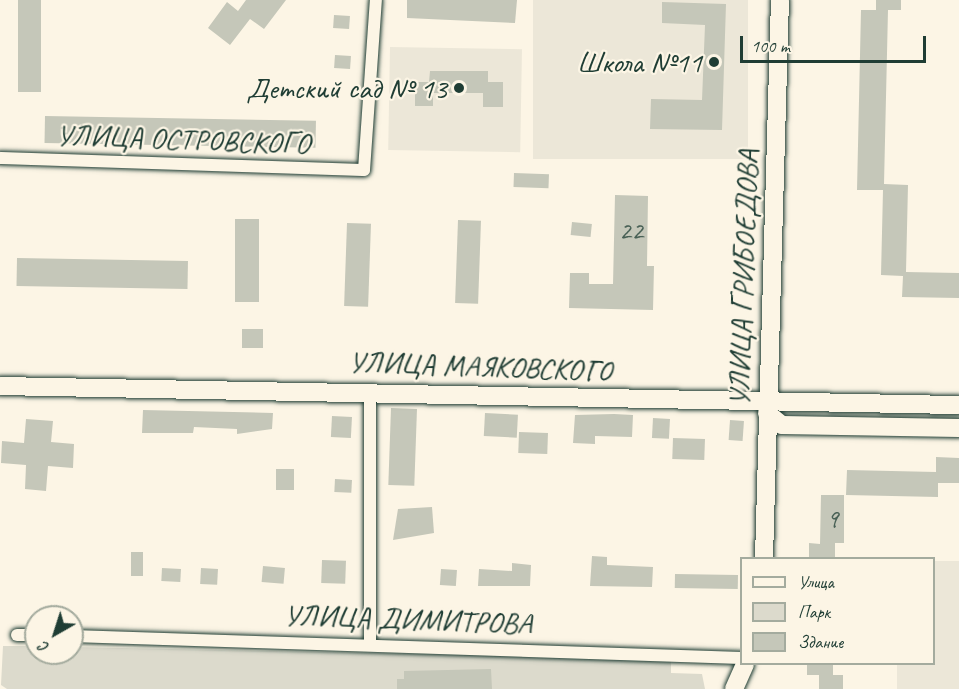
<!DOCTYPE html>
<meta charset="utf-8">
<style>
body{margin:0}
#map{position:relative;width:959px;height:689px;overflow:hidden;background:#fcf5e5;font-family:Caveat,sans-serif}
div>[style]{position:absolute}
.built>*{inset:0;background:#ece7d8;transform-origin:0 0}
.green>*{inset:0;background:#dcdacc}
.building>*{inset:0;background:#c5c7b9;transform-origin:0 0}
.roads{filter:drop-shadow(0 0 2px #1f3d34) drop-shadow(0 0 2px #1f3d34)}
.street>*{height:12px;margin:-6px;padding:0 6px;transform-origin:6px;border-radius:6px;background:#fcf5e5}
.secondary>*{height:18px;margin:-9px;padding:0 9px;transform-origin:9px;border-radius:9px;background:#fcf5e5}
.dots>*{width:16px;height:16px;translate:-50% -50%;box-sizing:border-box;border:3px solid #fcf5e5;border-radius:50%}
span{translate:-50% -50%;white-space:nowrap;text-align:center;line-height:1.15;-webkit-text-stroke:4.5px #fcf5e5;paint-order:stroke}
.number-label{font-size:27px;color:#486055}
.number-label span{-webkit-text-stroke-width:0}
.poi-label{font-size:30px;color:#1f3d34}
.right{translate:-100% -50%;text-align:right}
.street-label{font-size:30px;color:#1f3d34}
.legend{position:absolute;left:740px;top:557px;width:195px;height:108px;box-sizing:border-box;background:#fcf5e5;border:2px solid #a4ab9e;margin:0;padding:8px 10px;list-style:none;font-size:18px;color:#1f3d34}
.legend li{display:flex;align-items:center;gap:12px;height:30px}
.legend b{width:30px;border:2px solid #a4ab9e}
.north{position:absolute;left:24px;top:605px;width:60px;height:60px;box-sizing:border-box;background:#fcf5e5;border:2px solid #a4ab9e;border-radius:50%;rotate:219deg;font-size:16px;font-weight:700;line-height:24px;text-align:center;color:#1f3d34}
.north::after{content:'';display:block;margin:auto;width:21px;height:27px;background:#1f3d34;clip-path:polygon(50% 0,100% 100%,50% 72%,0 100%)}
.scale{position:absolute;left:740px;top:36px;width:186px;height:27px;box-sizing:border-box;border:3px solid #1f3d34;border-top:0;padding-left:8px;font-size:18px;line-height:21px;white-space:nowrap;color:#1f3d34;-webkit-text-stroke:4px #fcf5e5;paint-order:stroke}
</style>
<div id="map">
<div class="built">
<div style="left:533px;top:0;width:215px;height:159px"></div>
<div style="left:390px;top:47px;width:132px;height:103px;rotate:1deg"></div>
<div style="clip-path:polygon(934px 561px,959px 561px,959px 689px,897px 689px,897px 664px,934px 664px)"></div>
</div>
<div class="green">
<div style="clip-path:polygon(3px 646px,36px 646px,36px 653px,72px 653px,72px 647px,671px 659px,671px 673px,702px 674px,705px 689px,7px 689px,1px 685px)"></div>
</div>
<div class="building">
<div style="left:18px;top:0;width:23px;height:92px"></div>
<div style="clip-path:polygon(246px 0,286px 0,264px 29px,250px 19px,230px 45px,208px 28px,227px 2px,238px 11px)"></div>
<div style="clip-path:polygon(407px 0,517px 0,515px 23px,407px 18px)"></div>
<div style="clip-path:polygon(876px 0,901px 0,901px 10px,888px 10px,884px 184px,908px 185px,906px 272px,959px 273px,959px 298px,902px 297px,903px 276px,881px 275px,883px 190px,857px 190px,861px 10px,876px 10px)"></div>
<div style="clip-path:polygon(662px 2px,726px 4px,722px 130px,650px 129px,651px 99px,702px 100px,705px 25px,662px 23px)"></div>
<div style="left:334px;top:15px;width:16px;height:13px;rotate:4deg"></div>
<div style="left:335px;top:55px;width:16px;height:13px;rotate:4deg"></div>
<div style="clip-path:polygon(430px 71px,488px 71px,488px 82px,503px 82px,503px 107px,483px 107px,483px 93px,433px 93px,433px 106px,415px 106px,415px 82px,429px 82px)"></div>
<div style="left:45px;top:116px;width:271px;height:27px;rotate:1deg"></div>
<div style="left:514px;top:173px;width:35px;height:14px;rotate:2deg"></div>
<div style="clip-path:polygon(615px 195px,648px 196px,647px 266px,654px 266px,653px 310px,569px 308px,570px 273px,589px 273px,589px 284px,613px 284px)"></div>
<div style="left:235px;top:219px;width:24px;height:83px"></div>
<div style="left:458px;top:220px;width:23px;height:83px;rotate:2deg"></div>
<div style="left:572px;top:222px;width:20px;height:13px;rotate:6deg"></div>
<div style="left:347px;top:223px;width:24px;height:83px;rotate:2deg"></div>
<div style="left:17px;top:258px;width:171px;height:28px;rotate:1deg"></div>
<div style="left:242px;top:329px;width:21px;height:19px"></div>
<div style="left:391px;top:408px;width:26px;height:77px;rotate:2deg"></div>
<div style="clip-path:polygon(143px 410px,273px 413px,272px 429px,237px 434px,237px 429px,194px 427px,193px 433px,142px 433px)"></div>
<div style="left:485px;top:413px;width:33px;height:23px;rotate:3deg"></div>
<div style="clip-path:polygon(614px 414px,633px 415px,632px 437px,595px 436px,595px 444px,573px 443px,575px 415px)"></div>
<div style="left:332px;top:416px;width:20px;height:21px;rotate:3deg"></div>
<div style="left:653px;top:418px;width:17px;height:20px;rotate:3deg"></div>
<div style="clip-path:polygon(26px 419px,53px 421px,51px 442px,74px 444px,73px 468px,48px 466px,46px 491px,25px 489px,26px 465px,1px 463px,2px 441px,24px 443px)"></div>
<div style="left:730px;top:420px;width:14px;height:20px;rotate:4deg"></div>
<div style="left:519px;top:432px;width:29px;height:21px;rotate:2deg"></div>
<div style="left:673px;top:438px;width:32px;height:21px;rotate:2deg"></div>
<div style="clip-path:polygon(936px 457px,959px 458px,959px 483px,938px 483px,938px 497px,846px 495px,847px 470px,936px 472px)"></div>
<div style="left:276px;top:469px;width:18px;height:21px"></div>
<div style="left:335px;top:479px;width:17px;height:13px;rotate:3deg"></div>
<div style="clip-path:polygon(821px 495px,844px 495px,844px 543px,835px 543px,835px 558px,809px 558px,809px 543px,820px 544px)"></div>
<div style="clip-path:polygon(432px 507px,434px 533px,393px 540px,398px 509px)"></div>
<div style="left:131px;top:552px;width:12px;height:24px"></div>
<div style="clip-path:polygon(592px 556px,607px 557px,607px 565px,653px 567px,652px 587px,590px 586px)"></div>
<div style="left:322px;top:560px;width:24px;height:23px;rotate:2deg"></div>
<div style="clip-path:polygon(512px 563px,531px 565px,530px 586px,478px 586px,479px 569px,512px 571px)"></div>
<div style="left:263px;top:566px;width:22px;height:16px;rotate:5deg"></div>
<div style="left:162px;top:568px;width:19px;height:13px;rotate:3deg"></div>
<div style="left:201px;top:568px;width:17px;height:16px;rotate:3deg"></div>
<div style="left:441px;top:569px;width:16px;height:16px;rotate:4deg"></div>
<div style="left:675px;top:574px;width:63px;height:14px;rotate:1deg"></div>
<div style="clip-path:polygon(807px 663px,833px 663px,833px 675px,843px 675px,843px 689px,819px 689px,819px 675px,807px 675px)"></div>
<div style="clip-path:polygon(491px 669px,492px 689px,397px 689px,397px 679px,404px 679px,404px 671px)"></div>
</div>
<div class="roads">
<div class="street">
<div style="left:0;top:158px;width:364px;rotate:1.9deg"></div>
<div style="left:364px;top:170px;width:170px;rotate:-86deg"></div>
<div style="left:370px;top:391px;width:251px;rotate:90deg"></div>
<div style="left:17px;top:635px;width:19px"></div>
<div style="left:72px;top:636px;width:670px;rotate:1.88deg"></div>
</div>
<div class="secondary">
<div style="left:0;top:386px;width:959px;rotate:1.14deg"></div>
<div style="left:767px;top:413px;width:19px;rotate:39deg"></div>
<div style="left:782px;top:425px;width:177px;rotate:1deg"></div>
<div style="left:764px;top:558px;width:558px;rotate:-88.36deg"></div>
<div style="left:734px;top:689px;width:27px;rotate:-66deg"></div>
</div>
</div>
<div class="dots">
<div style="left:714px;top:62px;background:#1f3d34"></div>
<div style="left:459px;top:88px;background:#1f3d34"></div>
</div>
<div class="number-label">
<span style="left:631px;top:231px">22</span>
<span style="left:832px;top:519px">9</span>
</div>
<div class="poi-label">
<span class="right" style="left:702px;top:62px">Школа №11</span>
<span class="right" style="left:447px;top:88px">Детский сад № 13</span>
</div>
<div class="street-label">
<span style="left:183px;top:139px;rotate:2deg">УЛИЦА ОСТРОВСКОГО</span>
<span style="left:743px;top:278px;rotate:-88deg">УЛИЦА ГРИБОЕДОВА</span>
<span style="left:480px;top:366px;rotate:2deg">УЛИЦА МАЯКОВСКОГО</span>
<span style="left:408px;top:619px;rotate:2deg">УЛИЦА ДИМИТРОВА</span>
</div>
<ul class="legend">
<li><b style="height:8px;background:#fcf5e5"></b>Улица</li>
<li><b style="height:16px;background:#dcdacc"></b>Парк</li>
<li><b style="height:16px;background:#c5c7b9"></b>Здание</li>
</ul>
<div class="north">С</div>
<div class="scale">100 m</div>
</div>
